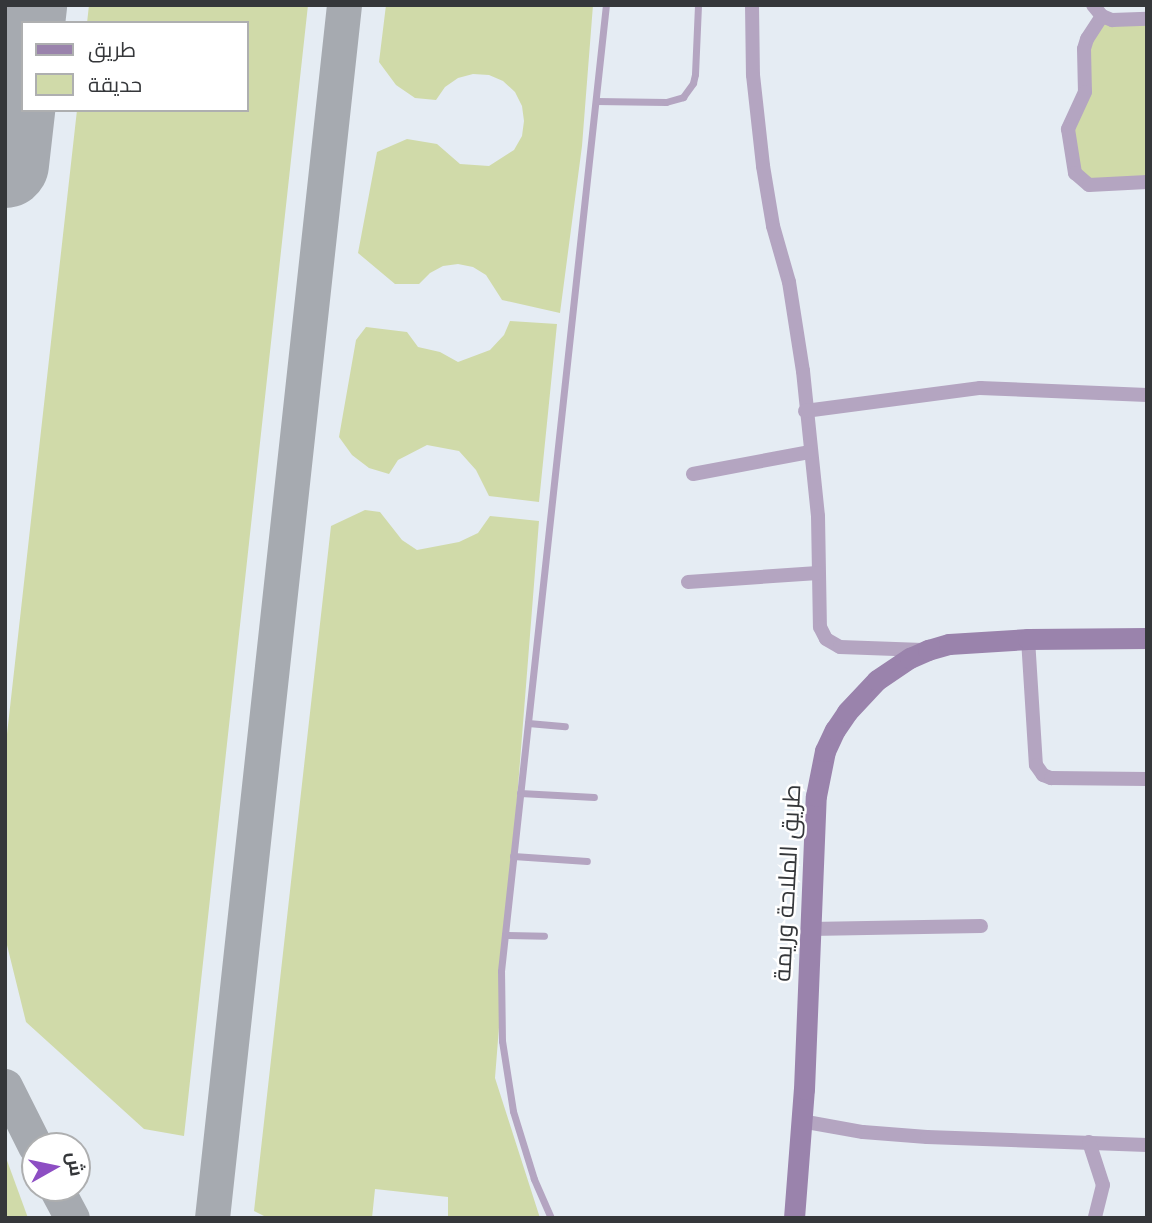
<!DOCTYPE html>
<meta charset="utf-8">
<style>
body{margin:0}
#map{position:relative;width:1152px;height:1223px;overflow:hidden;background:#e5ecf3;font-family:"Space Grotesk",Cairo,sans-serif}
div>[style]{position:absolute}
.green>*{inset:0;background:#d0daa9}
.taxiway>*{height:35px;margin:-17.5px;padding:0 17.5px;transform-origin:17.5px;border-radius:17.5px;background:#a6aab0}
.runway>*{height:88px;margin:-44px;padding:0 44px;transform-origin:44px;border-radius:44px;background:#a6aab0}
.lane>*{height:7px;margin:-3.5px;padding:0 3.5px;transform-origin:3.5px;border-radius:3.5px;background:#b4a5c1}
.street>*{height:14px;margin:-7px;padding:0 7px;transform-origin:7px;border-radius:7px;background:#b4a5c1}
.secondary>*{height:21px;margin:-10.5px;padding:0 10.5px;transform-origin:10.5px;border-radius:10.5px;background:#9a83ac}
span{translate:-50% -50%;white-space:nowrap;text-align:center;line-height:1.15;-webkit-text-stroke:5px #fff;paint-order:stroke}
.street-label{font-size:24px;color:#35373a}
.frame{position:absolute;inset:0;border:7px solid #35373a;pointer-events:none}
.legend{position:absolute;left:21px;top:21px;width:228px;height:91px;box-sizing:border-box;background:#fff;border:2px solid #aeafb0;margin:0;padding:9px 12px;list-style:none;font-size:21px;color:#35373a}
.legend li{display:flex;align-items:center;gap:14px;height:35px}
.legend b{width:35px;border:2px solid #aeafb0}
.north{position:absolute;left:21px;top:1132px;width:70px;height:70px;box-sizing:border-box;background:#fff;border:2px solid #aeafb0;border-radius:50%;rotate:81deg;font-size:19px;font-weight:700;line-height:28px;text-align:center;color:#35373a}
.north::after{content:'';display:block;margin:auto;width:24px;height:32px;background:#8d4ec3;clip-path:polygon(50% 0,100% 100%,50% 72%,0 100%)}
</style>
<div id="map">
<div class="green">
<div style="clip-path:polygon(89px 5px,308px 5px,184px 1136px,144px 1129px,26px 1022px,5px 937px,5px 752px,77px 110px,247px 110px,247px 23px,87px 23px)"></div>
<div style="clip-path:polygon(386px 5px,593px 5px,582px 146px,560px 313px,502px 300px,486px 275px,473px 267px,458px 264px,443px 266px,430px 273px,419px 284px,395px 284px,358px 253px,377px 152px,407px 139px,437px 144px,460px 164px,489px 166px,514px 150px,522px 136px,524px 121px,522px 106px,515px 92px,503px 81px,489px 75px,473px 74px,458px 78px,445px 87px,436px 100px,415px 98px,396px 85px,379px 62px)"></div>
<div style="clip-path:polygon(1102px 16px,1147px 19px,1147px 182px,1082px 180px,1069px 124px,1082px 99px,1084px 65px)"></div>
<div style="clip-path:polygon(510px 321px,557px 324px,539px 502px,489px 496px,476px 470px,459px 451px,427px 445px,398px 460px,389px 474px,369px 468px,352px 455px,339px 437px,356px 340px,366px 327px,407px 332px,418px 347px,440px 352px,458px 362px,490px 350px,504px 335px)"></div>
<div style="clip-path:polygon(365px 510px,380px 512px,402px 540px,417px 550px,459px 542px,478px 533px,490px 516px,539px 521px,495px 1078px,540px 1218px,448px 1218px,448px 1197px,375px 1189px,372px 1218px,268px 1218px,254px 1211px,331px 526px)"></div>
<div style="clip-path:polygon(5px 1155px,28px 1218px,5px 1218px)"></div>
</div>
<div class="taxiway">
<div style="left:5px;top:1086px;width:67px;rotate:63.4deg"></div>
<div style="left:56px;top:1188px;width:34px;rotate:62deg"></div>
<div style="left:212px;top:1218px;width:1220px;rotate:-83.79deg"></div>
</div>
<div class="runway">
<div style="left:5px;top:164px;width:160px;rotate:-83.5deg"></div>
</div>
<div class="lane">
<div style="left:596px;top:101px;width:70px;rotate:0.8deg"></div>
<div style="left:666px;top:102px;width:18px;rotate:-16deg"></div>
<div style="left:683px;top:97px;width:17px;rotate:-54deg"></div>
<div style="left:693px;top:83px;width:9px;rotate:-77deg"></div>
<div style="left:695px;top:74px;width:69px;rotate:-87.5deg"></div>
<div style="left:528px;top:723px;width:37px;rotate:5deg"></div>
<div style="left:520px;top:793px;width:74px;rotate:3.1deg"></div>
<div style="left:513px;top:856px;width:74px;rotate:3.9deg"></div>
<div style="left:505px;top:935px;width:39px;rotate:1deg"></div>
<div style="left:551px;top:1218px;width:43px;rotate:-113.6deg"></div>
<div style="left:534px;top:1179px;width:71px;rotate:-107.2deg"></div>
<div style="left:513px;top:1111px;width:71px;rotate:-98.9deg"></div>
<div style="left:502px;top:1041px;width:70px;rotate:-90.8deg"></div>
<div style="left:501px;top:971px;width:972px;rotate:-83.8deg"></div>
</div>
<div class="street">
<div style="left:752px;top:5px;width:70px;rotate:89.2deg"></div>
<div style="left:753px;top:75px;width:92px;rotate:83.7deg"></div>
<div style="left:763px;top:166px;width:61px;rotate:80.5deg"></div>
<div style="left:773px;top:226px;width:58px;rotate:74.1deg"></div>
<div style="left:789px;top:282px;width:90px;rotate:81.1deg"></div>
<div style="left:803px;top:371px;width:146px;rotate:84.1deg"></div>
<div style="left:818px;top:516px;width:111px;rotate:89deg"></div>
<div style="left:820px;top:627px;width:13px;rotate:63deg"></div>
<div style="left:826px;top:639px;width:16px;rotate:30deg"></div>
<div style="left:840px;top:647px;width:83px;rotate:2.1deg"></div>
<div style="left:1093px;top:5px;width:14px;rotate:51deg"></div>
<div style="left:1102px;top:16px;width:11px;rotate:22deg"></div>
<div style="left:1112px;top:20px;width:35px;rotate:-2deg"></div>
<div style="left:1102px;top:16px;width:27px;rotate:123deg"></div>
<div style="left:1087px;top:39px;width:10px;rotate:107deg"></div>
<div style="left:1084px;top:49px;width:43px;rotate:88.7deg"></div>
<div style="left:1085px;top:92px;width:41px;rotate:114.7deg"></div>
<div style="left:1068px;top:129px;width:45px;rotate:81deg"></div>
<div style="left:1075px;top:173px;width:18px;rotate:41deg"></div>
<div style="left:1089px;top:185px;width:58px;rotate:-3deg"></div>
<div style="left:805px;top:411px;width:177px;rotate:-7.5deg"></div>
<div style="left:980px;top:388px;width:167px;rotate:2.4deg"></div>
<div style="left:693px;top:474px;width:118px;rotate:-10.7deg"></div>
<div style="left:688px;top:582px;width:130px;rotate:-4deg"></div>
<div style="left:1028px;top:639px;width:126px;rotate:86.4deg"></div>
<div style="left:1036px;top:765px;width:12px;rotate:55deg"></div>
<div style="left:1043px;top:775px;width:9px;rotate:21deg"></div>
<div style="left:1051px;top:778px;width:96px;rotate:0.6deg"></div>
<div style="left:810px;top:929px;width:171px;rotate:-1deg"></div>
<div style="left:801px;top:1121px;width:63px;rotate:10.1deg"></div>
<div style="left:863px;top:1132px;width:64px;rotate:4.5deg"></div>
<div style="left:927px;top:1137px;width:220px;rotate:2.1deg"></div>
<div style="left:1089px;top:1142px;width:45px;rotate:72deg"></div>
<div style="left:1103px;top:1185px;width:34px;rotate:104deg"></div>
</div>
<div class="secondary">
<div style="left:794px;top:1218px;width:129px;rotate:-85.6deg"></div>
<div style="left:804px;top:1089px;width:293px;rotate:-87.7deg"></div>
<div style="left:816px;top:796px;width:46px;rotate:-78.7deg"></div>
<div style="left:825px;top:751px;width:23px;rotate:-65deg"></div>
<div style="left:835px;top:730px;width:22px;rotate:-56deg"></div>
<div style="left:847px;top:712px;width:44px;rotate:-46.8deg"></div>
<div style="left:877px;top:680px;width:40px;rotate:-34deg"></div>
<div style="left:910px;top:658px;width:20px;rotate:-24deg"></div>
<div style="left:928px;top:650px;width:22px;rotate:-16deg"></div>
<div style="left:949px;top:644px;width:79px;rotate:-3.6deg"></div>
<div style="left:1028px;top:639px;width:119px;rotate:-0.5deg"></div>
</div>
<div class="street-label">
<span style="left:787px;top:883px;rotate:-87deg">طريق الملاحة وريمة</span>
</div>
<div class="frame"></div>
<ul class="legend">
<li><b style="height:9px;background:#9a83ac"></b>طريق</li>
<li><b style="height:19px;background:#d0daa9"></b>حديقة</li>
</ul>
<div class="north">ش</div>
</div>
